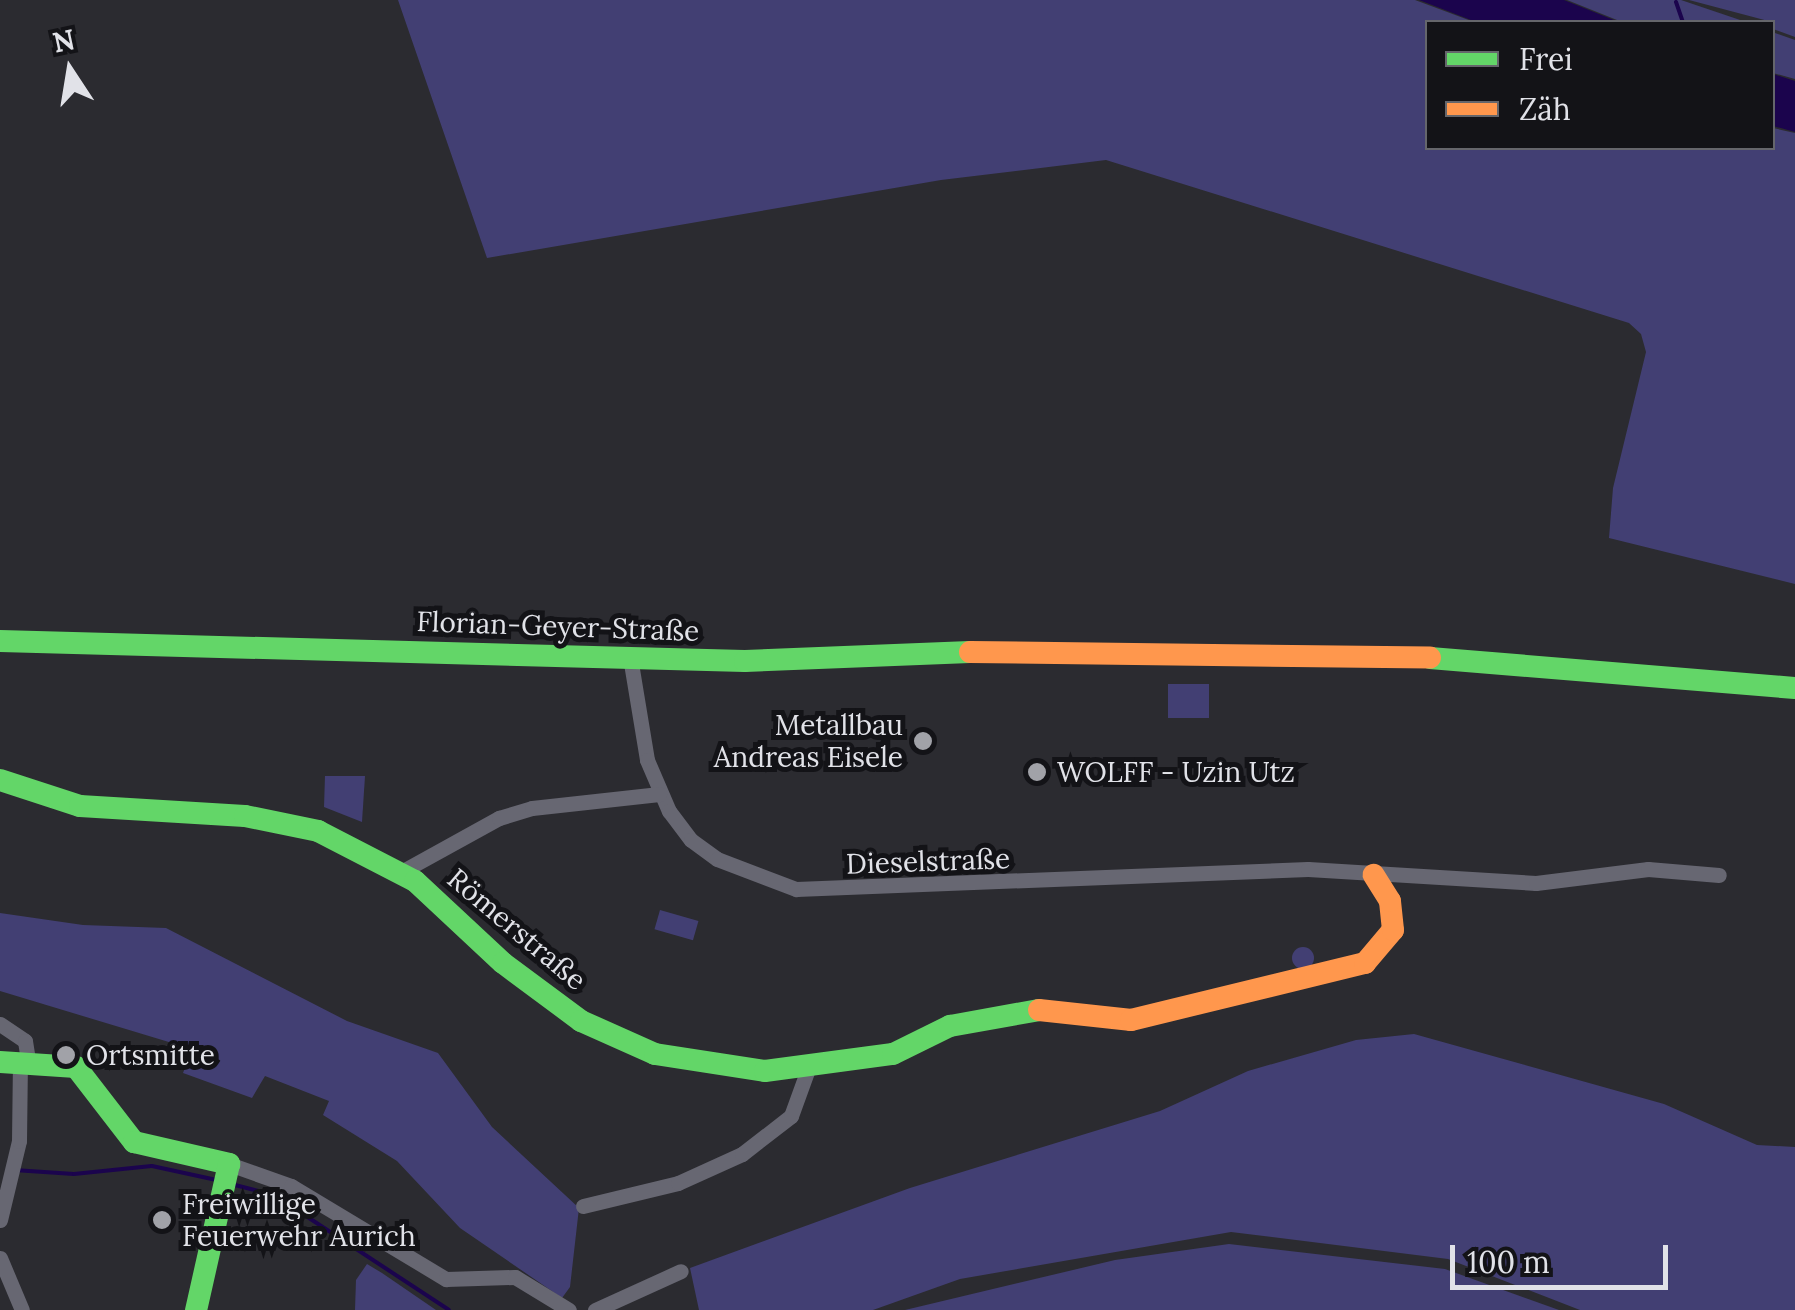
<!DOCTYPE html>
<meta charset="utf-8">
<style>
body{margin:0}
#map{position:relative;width:1795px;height:1310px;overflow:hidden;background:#2b2b30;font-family:Lora,serif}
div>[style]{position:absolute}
.green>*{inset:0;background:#423f73;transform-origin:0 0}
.round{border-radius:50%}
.water>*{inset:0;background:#1b044d}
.stream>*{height:4px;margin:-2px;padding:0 2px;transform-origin:2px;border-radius:2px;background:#1b044d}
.street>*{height:15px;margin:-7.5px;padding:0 7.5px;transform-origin:7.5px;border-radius:7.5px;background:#676772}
.fast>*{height:22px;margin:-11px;padding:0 11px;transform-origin:11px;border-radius:11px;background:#63d668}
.slow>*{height:22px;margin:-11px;padding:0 11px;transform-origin:11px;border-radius:11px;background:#ff974d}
.dots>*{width:28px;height:28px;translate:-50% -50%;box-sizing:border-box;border:5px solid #131317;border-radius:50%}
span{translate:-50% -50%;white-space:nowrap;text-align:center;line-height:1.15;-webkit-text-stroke:10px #131317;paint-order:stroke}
.street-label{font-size:28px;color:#e1e2e8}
.poi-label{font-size:28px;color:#e1e2e8}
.right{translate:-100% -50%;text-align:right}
.left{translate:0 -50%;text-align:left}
.legend{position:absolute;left:1425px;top:20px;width:350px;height:130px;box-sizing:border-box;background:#131317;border:2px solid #65666b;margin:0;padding:12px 18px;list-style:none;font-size:30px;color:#e1e2e8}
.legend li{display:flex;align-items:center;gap:20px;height:50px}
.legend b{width:50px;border:2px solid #65666b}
.north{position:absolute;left:20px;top:20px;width:100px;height:100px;-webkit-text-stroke:8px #131317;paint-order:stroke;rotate:348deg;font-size:28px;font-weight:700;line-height:40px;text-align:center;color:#e1e2e8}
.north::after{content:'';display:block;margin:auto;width:35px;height:45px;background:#e1e2e8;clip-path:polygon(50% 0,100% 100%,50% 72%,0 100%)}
.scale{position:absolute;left:1450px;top:1245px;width:218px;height:45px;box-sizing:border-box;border:5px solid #e1e2e8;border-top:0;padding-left:12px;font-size:30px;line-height:35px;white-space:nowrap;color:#e1e2e8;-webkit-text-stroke:8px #131317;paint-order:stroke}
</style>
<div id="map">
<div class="green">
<div style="clip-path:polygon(398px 0,1415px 0,1474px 22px,1428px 22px,1428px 148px,1772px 148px,1773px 128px,1795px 133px,1795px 584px,1609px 538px,1613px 488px,1646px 352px,1641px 334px,1629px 323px,1106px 160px,941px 180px,487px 258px)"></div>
<div style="clip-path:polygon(1567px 0,1681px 0,1746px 22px,1622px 22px)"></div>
<div style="clip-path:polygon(1689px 0,1795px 0,1795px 37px,1773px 29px,1772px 22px)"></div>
<div style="clip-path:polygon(1772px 32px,1795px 40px,1795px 79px,1773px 73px)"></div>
<div style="left:1168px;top:684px;width:41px;height:34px"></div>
<div style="clip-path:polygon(325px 776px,365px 776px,362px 822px,324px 807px)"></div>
<div style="left:660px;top:910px;width:40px;height:20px;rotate:16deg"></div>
<div style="clip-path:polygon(0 913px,83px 925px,166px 928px,347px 1021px,438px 1053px,492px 1127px,579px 1208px,570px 1287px,562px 1298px,460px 1228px,397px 1161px,323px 1115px,329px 1101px,265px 1076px,252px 1098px,183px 1073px,192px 1049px,0 991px)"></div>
<div class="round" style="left:1292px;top:947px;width:22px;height:22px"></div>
<div style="clip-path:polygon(1414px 1034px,1664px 1104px,1757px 1145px,1795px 1147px,1795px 1310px,1580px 1310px,1448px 1259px,1231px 1232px,960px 1279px,873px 1310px,699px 1310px,690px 1268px,910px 1188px,1160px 1111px,1248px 1071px,1356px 1040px)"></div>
<div style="clip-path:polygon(1229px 1244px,1445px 1269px,1559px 1310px,905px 1310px,1115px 1260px)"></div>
<div style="clip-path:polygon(367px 1264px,382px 1273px,436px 1310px,355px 1310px,356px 1280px)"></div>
</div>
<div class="water">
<div style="clip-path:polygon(1419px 0,1564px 0,1619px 22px,1476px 22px)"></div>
<div style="clip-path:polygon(1773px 74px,1795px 81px,1795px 132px,1773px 126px)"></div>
</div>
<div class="stream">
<div style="left:1676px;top:2px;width:21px;rotate:71deg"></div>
<div style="left:14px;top:1170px;width:60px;rotate:3.8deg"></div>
<div style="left:74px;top:1174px;width:78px;rotate:-5.9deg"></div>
<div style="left:152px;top:1166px;width:66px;rotate:12.2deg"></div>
<div style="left:231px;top:1184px;width:44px;rotate:14.3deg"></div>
<div style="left:274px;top:1195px;width:209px;rotate:33.3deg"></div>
</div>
<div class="street">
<div style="left:630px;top:657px;width:104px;rotate:80.6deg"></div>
<div style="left:647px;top:760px;width:56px;rotate:66.7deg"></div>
<div style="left:669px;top:811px;width:36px;rotate:53deg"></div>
<div style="left:691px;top:840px;width:32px;rotate:36deg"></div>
<div style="left:717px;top:859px;width:85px;rotate:20.8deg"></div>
<div style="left:796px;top:889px;width:512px;rotate:-2.24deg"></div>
<div style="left:1308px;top:869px;width:228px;rotate:3.5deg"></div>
<div style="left:1536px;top:883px;width:113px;rotate:-7.1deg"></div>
<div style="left:1648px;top:869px;width:71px;rotate:4.8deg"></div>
<div style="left:401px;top:872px;width:112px;rotate:-28.9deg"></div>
<div style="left:499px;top:818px;width:34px;rotate:-17deg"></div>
<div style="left:532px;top:808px;width:128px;rotate:-6.3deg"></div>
<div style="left:0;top:1024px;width:30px;rotate:34deg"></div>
<div style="left:25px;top:1041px;width:20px;rotate:81deg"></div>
<div style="left:229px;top:1164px;width:66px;rotate:19.5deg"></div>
<div style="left:291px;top:1186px;width:181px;rotate:31deg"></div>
<div style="left:446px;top:1279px;width:69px;rotate:-1.7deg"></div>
<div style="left:515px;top:1277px;width:63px;rotate:31.4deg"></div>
<div style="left:583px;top:1206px;width:98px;rotate:-13.6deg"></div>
<div style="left:678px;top:1183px;width:70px;rotate:-24.4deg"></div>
<div style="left:742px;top:1154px;width:62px;rotate:-37.8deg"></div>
<div style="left:791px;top:1116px;width:50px;rotate:-70.1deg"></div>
<div style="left:0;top:1220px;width:81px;rotate:-76.5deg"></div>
<div style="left:19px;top:1141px;width:80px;rotate:-89.3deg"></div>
<div style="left:0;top:1258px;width:56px;rotate:67.1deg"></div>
<div style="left:595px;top:1310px;width:94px;rotate:-24.4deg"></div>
</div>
<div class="fast">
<div style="left:0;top:641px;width:745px;rotate:1.54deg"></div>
<div style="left:745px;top:661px;width:225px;rotate:-2.3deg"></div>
<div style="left:1430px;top:658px;width:366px;rotate:4.7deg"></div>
<div style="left:0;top:780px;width:84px;rotate:18deg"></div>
<div style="left:80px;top:806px;width:165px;rotate:3.5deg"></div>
<div style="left:245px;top:816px;width:75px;rotate:11.6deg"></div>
<div style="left:318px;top:831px;width:109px;rotate:27.3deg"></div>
<div style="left:415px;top:881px;width:120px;rotate:43deg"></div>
<div style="left:503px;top:963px;width:97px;rotate:36.6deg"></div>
<div style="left:581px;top:1021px;width:81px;rotate:24deg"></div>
<div style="left:655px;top:1054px;width:111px;rotate:8.8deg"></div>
<div style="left:765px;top:1071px;width:129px;rotate:-7.6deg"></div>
<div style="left:893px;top:1054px;width:64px;rotate:-26.2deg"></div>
<div style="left:950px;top:1026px;width:90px;rotate:-10.2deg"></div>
<div style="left:0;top:1062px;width:76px;rotate:3.8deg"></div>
<div style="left:76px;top:1067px;width:95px;rotate:52.3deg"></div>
<div style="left:134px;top:1142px;width:98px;rotate:13deg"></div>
<div style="left:229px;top:1164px;width:150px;rotate:102.7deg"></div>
</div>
<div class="slow">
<div style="left:970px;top:652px;width:460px;rotate:0.7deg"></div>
<div style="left:1039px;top:1010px;width:93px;rotate:6.2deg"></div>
<div style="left:1131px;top:1020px;width:241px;rotate:-13.7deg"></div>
<div style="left:1365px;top:963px;width:43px;rotate:-49.7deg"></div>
<div style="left:1393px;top:930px;width:29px;rotate:-96deg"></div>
<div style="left:1390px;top:901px;width:31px;rotate:-122deg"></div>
</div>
<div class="dots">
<div style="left:923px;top:741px;background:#a1a2a8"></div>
<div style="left:1037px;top:772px;background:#a1a2a8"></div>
<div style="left:66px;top:1055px;background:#a1a2a8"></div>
<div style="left:162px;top:1220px;background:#a1a2a8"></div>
</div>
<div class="street-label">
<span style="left:558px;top:626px;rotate:2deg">Florian-Geyer-Straße</span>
<span style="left:928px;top:861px;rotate:-2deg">Dieselstraße</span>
<span style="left:517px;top:929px;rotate:40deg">Römerstraße</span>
</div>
<div class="poi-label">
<span class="right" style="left:903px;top:741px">Metallbau<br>Andreas Eisele</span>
<span class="left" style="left:1057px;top:772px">WOLFF - Uzin Utz</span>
<span class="left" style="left:86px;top:1055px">Ortsmitte</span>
<span class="left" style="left:182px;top:1220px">Freiwillige<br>Feuerwehr Aurich</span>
</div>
<ul class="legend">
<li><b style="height:12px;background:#63d668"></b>Frei</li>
<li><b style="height:12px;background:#ff974d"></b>Zäh</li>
</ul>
<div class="north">N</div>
<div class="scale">100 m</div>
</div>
